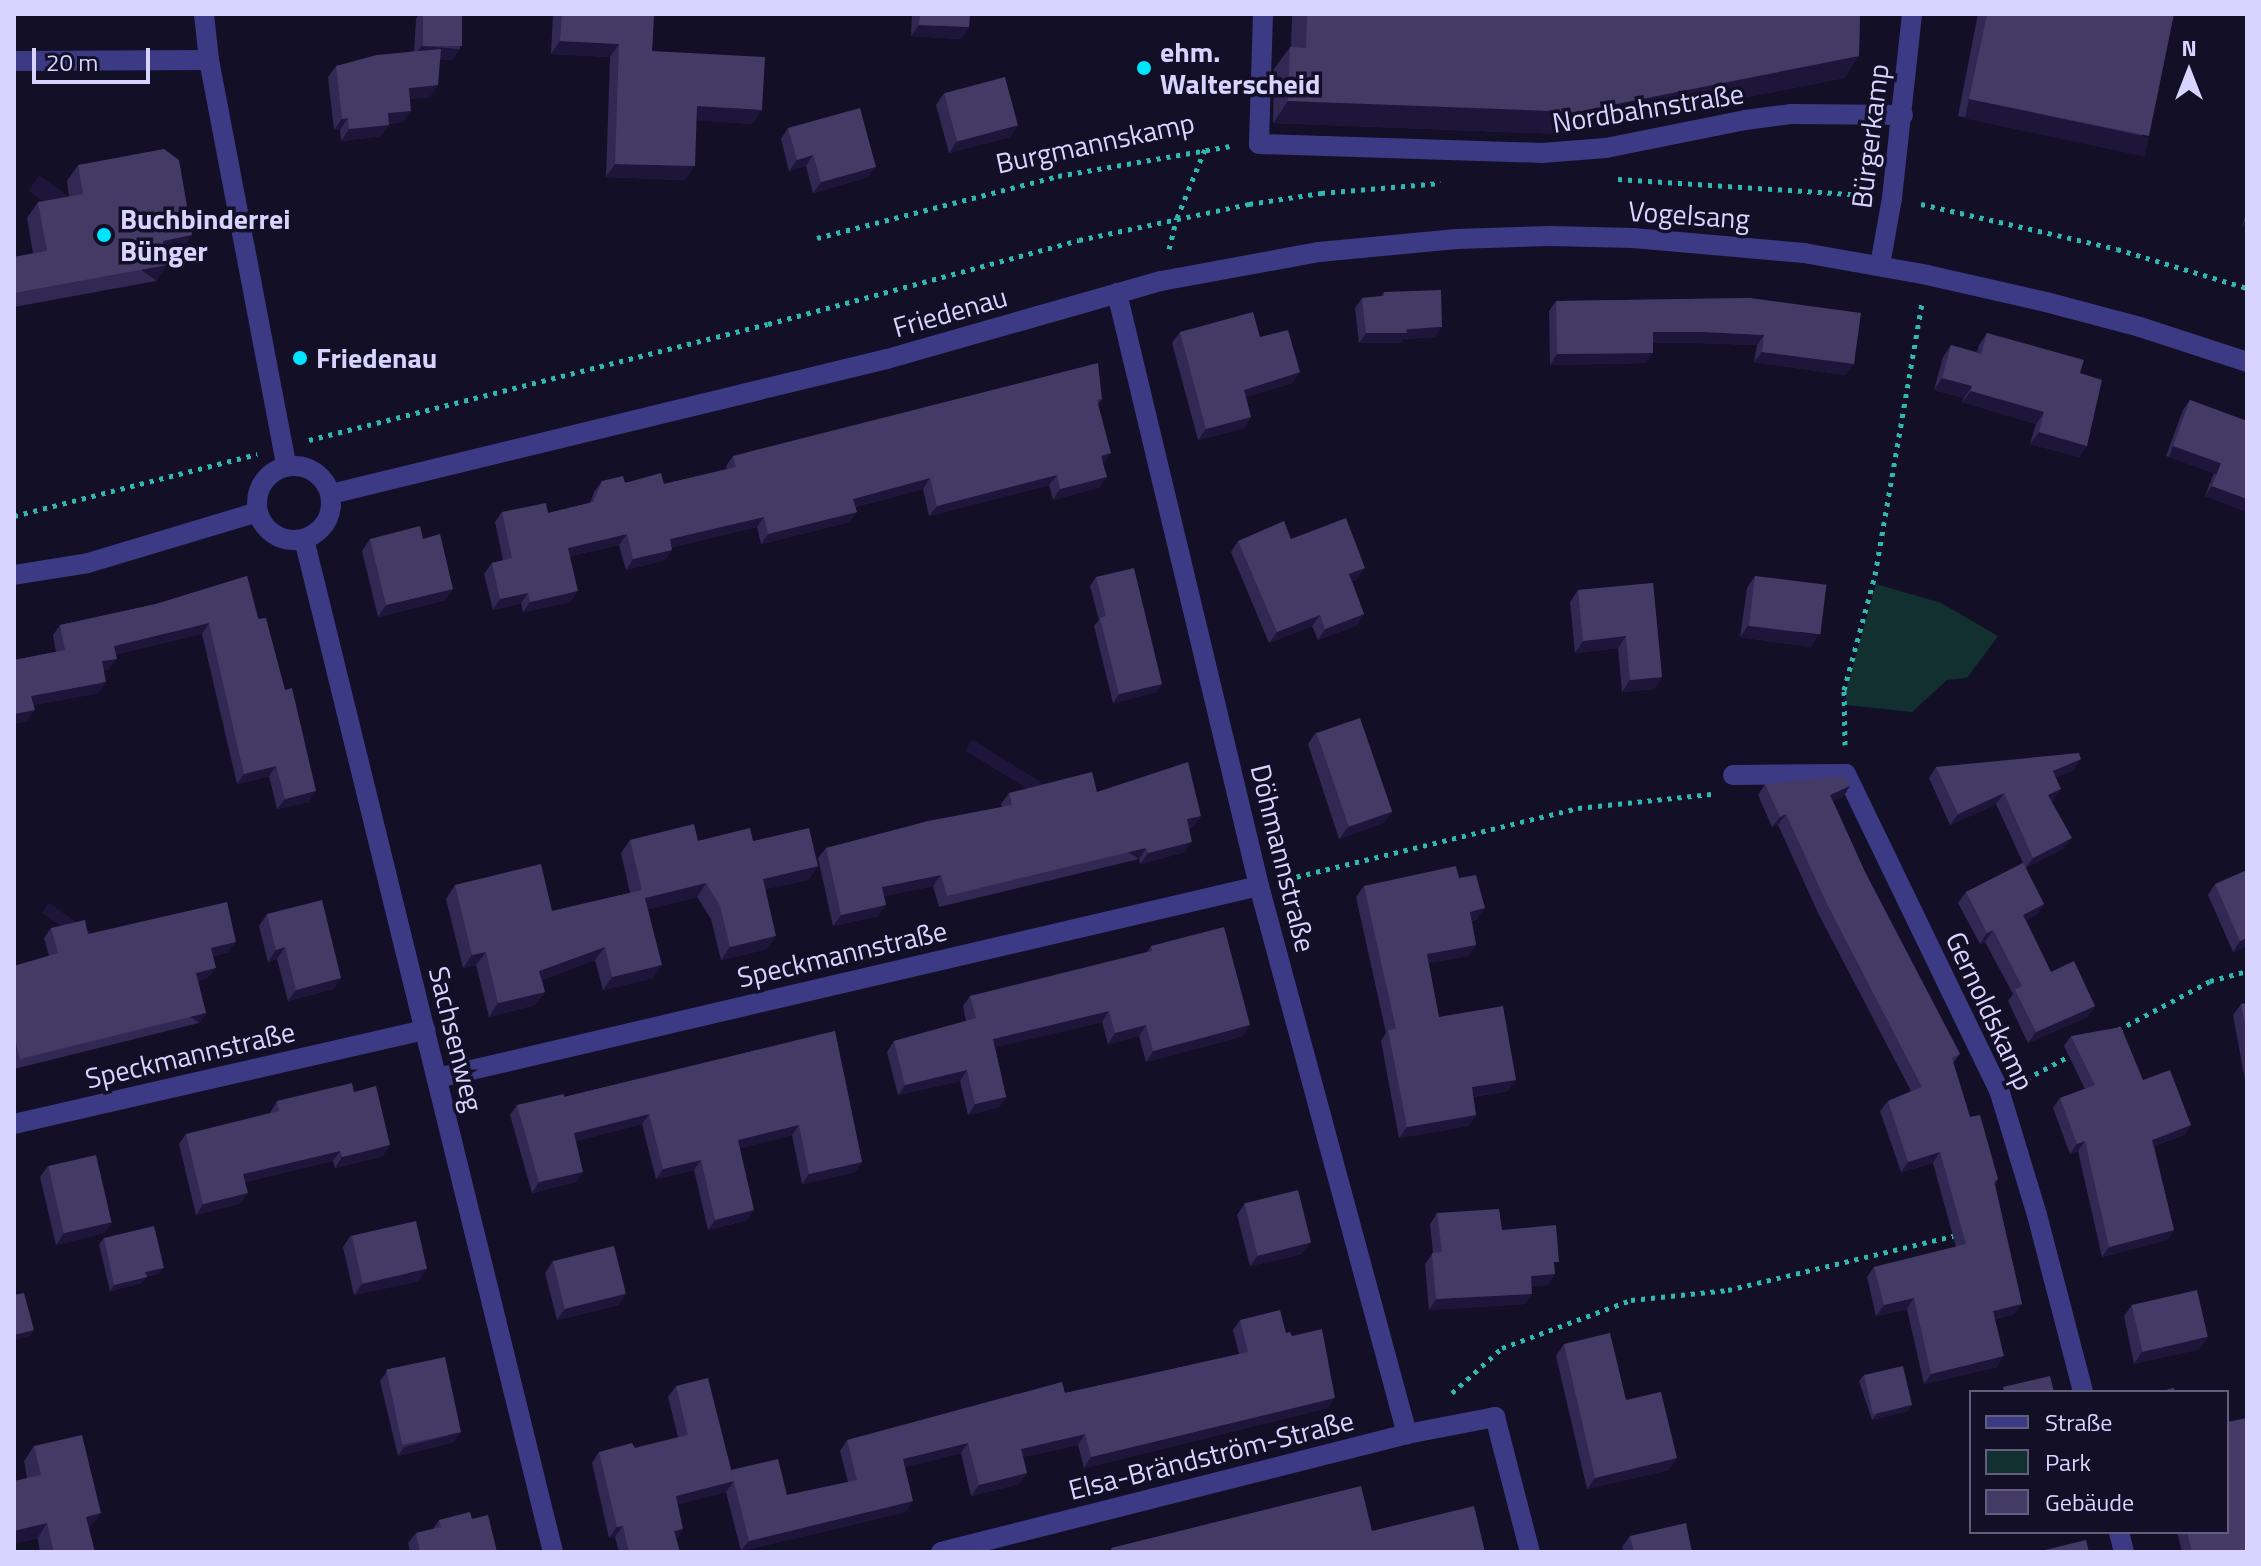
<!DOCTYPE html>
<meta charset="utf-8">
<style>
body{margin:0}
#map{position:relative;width:2261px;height:1566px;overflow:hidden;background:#130f26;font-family:"Titillium Web",sans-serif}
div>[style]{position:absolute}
.green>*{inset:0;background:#12302f}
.path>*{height:5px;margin-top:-2.5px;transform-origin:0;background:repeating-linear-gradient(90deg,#2fb8b0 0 4px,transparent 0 10px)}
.minor>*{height:20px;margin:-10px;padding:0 10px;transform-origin:10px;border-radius:10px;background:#3d3a85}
.minor>.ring{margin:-10px;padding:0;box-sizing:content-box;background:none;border:20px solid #3d3a85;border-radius:50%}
.wall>*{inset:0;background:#312854}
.shaded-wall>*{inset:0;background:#1d163a;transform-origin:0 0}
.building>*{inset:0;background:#433a66;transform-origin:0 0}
.dots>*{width:22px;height:22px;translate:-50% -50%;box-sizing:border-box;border:4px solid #130f26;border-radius:50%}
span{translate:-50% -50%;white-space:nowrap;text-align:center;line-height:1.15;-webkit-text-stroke:7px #130f26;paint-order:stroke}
.poi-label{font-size:28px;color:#d9d4ff;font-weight:700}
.left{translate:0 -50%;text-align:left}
.street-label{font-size:28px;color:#d9d4ff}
.frame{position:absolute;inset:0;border:16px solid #d9d4ff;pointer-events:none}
.legend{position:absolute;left:1969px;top:1390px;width:260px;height:144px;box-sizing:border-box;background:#130f26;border:2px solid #625e7d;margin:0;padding:10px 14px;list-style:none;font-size:24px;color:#d9d4ff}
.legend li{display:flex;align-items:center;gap:16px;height:40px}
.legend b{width:40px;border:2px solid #625e7d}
.north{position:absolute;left:2149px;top:32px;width:80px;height:80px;-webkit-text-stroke:6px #130f26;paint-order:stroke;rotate:0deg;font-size:22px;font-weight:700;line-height:32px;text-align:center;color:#d9d4ff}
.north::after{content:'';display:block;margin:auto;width:28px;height:36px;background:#d9d4ff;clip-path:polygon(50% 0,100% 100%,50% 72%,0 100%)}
.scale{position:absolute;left:32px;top:48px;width:118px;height:36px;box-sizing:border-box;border:4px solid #d9d4ff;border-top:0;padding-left:10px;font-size:24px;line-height:28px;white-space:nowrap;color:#d9d4ff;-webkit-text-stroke:6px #130f26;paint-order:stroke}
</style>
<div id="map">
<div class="green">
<div style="clip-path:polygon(1876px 584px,1941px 603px,1998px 636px,1967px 678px,1947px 680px,1912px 712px,1846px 705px,1846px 690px)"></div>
</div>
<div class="path">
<div style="left:1618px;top:179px;width:247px;rotate:3.7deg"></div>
<div style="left:1921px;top:204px;width:201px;rotate:12.9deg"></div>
<div style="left:2117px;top:249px;width:136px;rotate:16.7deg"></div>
<div style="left:817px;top:238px;width:249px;rotate:-14.4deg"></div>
<div style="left:1058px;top:176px;width:175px;rotate:-9.9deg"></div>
<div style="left:1169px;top:249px;width:32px;rotate:-76deg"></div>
<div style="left:1177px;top:218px;width:74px;rotate:-67.9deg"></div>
<div style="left:309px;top:440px;width:473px;rotate:-14.2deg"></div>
<div style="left:768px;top:324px;width:322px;rotate:-15.1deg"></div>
<div style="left:1079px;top:240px;width:174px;rotate:-12deg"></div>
<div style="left:1249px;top:204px;width:73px;rotate:-8.7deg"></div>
<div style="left:1321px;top:193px;width:120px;rotate:-4.8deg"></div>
<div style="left:14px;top:516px;width:251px;rotate:-14.3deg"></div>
<div style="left:1845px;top:745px;width:55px;rotate:-91deg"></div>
<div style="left:1844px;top:690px;width:119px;rotate:-74.9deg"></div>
<div style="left:1875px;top:575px;width:276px;rotate:-80.2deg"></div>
<div style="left:1287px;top:879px;width:300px;rotate:-13.7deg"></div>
<div style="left:1578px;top:808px;width:134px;rotate:-6deg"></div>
<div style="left:2118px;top:1030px;width:104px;rotate:-28deg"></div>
<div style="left:2210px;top:981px;width:38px;rotate:-15deg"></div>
<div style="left:2026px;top:1079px;width:53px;rotate:-28deg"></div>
<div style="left:1452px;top:1393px;width:67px;rotate:-42deg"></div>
<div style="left:1502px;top:1348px;width:138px;rotate:-20.4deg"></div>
<div style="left:1631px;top:1300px;width:98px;rotate:-5.9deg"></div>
<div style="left:1728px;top:1290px;width:236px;rotate:-13.5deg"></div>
</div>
<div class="minor">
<div style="left:204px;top:14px;width:46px;rotate:83.8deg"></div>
<div style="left:209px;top:60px;width:414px;rotate:79.2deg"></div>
<div style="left:1263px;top:14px;width:130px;rotate:91.8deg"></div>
<div style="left:1259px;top:144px;width:283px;rotate:1.8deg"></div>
<div style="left:1542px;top:153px;width:64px;rotate:-4.5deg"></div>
<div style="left:1606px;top:148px;width:142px;rotate:-11.4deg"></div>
<div style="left:1745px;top:120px;width:46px;rotate:-7.4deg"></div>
<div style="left:1791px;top:114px;width:112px;rotate:0.5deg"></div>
<div style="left:14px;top:61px;width:195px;rotate:-0.3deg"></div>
<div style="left:1880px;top:265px;width:68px;rotate:-79.8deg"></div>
<div style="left:1892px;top:198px;width:185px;rotate:-83.8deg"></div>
<div style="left:1117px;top:293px;width:610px;rotate:76.53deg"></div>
<div style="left:1259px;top:886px;width:568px;rotate:74.89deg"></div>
<div class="ring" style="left:257px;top:466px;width:54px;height:54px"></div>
<div style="left:331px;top:494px;width:572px;rotate:-13.65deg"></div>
<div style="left:887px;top:359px;width:285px;rotate:-15.9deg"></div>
<div style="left:1161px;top:281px;width:161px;rotate:-10.4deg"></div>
<div style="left:1319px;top:252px;width:138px;rotate:-5.4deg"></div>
<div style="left:1456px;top:239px;width:94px;rotate:-1.8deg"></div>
<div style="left:1550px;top:236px;width:83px;rotate:1.4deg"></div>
<div style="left:1633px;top:238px;width:172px;rotate:5deg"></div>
<div style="left:1804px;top:253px;width:125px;rotate:10.1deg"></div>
<div style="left:1927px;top:275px;width:122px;rotate:12.8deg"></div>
<div style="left:2046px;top:302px;width:97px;rotate:14.9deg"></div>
<div style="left:2140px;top:327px;width:113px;rotate:18.1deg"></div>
<div style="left:304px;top:539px;width:1043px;rotate:76.19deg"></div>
<div style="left:14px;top:575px;width:75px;rotate:-9.2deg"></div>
<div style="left:88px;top:563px;width:177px;rotate:-16.7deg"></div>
<div style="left:1733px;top:775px;width:113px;rotate:-0.5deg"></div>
<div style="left:1846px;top:774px;width:354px;rotate:64.2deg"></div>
<div style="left:2000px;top:1093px;width:127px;rotate:73.1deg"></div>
<div style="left:2037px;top:1215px;width:183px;rotate:75.4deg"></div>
<div style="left:437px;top:1078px;width:844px;rotate:-13.15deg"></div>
<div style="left:14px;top:1124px;width:422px;rotate:-12.9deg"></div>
<div style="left:2119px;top:1532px;width:21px;rotate:76deg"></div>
<div style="left:941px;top:1552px;width:481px;rotate:-14.2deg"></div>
<div style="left:1407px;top:1434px;width:90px;rotate:-10.9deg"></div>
<div style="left:1495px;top:1417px;width:139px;rotate:75.5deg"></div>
</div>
<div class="wall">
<div style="clip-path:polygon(419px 14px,462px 14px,460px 49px,452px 60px,440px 59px,430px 97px,410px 99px,403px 122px,389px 124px,381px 136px,341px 141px,340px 130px,334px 130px,328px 77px,336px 66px,414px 51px,416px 19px)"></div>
<div style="clip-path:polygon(553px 14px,654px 14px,652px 51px,753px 124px,696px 120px,685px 180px,606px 177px,610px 57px,551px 54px)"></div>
<div style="clip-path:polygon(912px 14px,970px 14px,969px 27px,961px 39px,911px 36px)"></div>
<div style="clip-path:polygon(1292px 14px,1860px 14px,1859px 56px,1844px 78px,1560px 134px,1273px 123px,1274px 69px,1290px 47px,1291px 47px)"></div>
<div style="clip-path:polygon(1978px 14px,2174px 14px,2138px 153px,1958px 116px)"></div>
<div style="clip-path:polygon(944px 93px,1018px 125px,1010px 137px,949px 153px,936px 105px)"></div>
<div style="clip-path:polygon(788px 128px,868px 177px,813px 193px,806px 166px,789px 171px,781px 139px)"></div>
<div style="clip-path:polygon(78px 165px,181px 252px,165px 254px,167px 265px,156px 281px,14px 307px,14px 257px,33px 253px,27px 218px,38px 202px,69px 197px,67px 181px)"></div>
<div style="clip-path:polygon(2247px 210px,2247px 227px,2242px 226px)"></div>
<div style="clip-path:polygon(1384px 292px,1435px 337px,1403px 339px,1400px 343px,1359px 343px,1355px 308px,1362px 298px,1381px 296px)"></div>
<div style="clip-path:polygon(1750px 298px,1846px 375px,1754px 362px,1757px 345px,1698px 343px,1653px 343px,1646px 363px,1550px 365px,1549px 311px,1556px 301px)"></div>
<div style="clip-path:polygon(1180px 332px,1260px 337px,1300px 372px,1292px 383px,1246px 397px,1251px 417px,1244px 428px,1198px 440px,1172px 343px)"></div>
<div style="clip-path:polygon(1987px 333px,2080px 373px,2087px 446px,2079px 457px,2030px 444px,2036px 424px,1962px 402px,1964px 398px,1934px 390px,1943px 357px,1951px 345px,1977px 352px,1979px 345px)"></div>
<div style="clip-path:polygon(1102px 399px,1098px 404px,1103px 463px,1100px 487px,1053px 500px,1049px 485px,929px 516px,923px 489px,855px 507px,857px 512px,849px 522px,761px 544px,757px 527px,672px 547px,665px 560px,626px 570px,619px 545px,570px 556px,571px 602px,523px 612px,521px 603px,493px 610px,484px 574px,492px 563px,503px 560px,495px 522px,502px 512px,548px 513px,590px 503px,594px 492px,602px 481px,664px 484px,727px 469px,726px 466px,733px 456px)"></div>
<div style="clip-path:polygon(2190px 400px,2247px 421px,2247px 512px,2205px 496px,2214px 473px,2166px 456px,2183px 410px)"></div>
<div style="clip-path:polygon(370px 539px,423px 539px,453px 589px,445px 600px,378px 617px,362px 551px)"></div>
<div style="clip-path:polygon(1291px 539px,1357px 579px,1352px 581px,1364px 614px,1357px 625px,1318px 640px,1312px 626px,1269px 643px,1231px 552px,1238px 541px)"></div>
<div style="clip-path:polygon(247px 576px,309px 802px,277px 809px,269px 776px,237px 784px,202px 634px,116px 654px,109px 669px,104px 670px,99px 693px,33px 705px,27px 721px,14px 723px,14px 660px,56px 652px,53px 635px,60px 625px,156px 604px)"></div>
<div style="clip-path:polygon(1755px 576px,1811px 647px,1740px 637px,1747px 588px)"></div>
<div style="clip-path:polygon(1096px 577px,1162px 684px,1156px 692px,1113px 703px,1094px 626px,1099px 620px,1090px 586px)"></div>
<div style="clip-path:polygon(1653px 583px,1662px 677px,1654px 689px,1622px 692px,1618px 648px,1575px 653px,1570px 602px,1578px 590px)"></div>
<div style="clip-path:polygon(1316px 732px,1392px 812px,1383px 823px,1339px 839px,1308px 744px)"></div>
<div style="clip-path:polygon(2081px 759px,2073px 770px,2056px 777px,2054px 800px,2051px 801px,2064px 848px,2026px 868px,2044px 904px,2036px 915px,2026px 920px,2051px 972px,2095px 1006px,2087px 1017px,2028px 1043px,2008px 1001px,2013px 994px,1985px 942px,1980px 944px,1958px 903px,1966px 892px,2023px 863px,1996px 804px,1950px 825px,1929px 778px,1936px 767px)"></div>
<div style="clip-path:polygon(1765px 784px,1850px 786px,1843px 797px,1833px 801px,1865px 872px,1960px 1054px,1953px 1063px,1970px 1117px,1998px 1179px,1995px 1184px,2022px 1304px,2014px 1314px,1995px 1319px,1997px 1367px,1924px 1384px,1907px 1309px,1876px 1316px,1867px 1277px,1874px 1267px,1956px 1247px,1933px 1163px,1901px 1172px,1880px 1111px,1888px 1101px,1911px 1091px,1819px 915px,1778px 825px,1772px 827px,1758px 795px)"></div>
<div style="clip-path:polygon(1097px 792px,1201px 816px,1193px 827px,1189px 828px,1185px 852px,1140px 864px,1139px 859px,939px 907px,933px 886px,884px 896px,878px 916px,833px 926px,818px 858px,826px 848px,1002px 807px,1001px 804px,1009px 793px)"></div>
<div style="clip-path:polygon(630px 840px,753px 841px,818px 866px,808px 880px,765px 889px,767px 949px,721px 960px,711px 919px,697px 897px,648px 909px,653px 978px,603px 990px,595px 960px,542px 980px,545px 992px,535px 1005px,489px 1017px,476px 965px,463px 968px,446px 899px,455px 885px,552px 911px,630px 893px,621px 853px)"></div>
<div style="clip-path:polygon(1459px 878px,1477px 919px,1472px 921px,1476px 945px,1468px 956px,1428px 963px,1439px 1017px,1508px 1091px,1473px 1097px,1476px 1115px,1468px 1126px,1399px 1138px,1381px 1041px,1386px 1033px,1356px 897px,1364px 886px)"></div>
<div style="clip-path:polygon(2215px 884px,2247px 946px,2233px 952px,2208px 895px)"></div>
<div style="clip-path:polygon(267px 914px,341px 978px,333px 989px,288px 1001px,277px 959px,268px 962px,259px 926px)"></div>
<div style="clip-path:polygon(51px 928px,88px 934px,229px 952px,213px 956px,208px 978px,198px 981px,206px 1013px,199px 1023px,14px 1069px,14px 966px,49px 956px,44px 938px)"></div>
<div style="clip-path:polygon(1151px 946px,1243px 1036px,1146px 1062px,1139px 1036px,1108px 1044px,1102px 1022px,995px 1047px,1006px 1097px,999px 1107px,968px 1115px,960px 1081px,898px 1095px,887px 1052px,894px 1041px,966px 1021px,963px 1006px,970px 996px,1147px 952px)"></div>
<div style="clip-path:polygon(2247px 1003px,2247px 1091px,2233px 1015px,2241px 1004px)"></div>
<div style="clip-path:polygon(835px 1031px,862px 1162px,855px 1172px,802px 1184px,792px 1135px,740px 1148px,747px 1220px,708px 1230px,694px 1170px,656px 1179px,642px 1124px,576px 1141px,576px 1182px,532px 1193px,510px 1115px,517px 1105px,564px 1097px)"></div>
<div style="clip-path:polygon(2071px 1036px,2143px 1080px,2191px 1125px,2184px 1135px,2154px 1146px,2174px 1230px,2167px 1240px,2102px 1257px,2078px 1151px,2070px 1154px,2053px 1108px,2060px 1098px,2085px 1089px,2064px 1046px)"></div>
<div style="clip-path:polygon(354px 1092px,383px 1156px,335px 1168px,333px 1161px,245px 1182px,241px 1203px,196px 1215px,179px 1144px,186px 1134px,270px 1113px,277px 1101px)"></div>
<div style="clip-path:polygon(48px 1166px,112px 1222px,104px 1233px,56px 1245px,40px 1177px)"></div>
<div style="clip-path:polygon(1245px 1203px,1302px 1254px,1250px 1266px,1237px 1215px)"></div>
<div style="clip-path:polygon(1437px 1213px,1502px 1230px,1555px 1268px,1548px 1285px,1531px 1286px,1525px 1304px,1429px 1310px,1425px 1264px,1433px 1253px,1430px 1224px)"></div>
<div style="clip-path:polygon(351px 1235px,419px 1281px,354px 1295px,343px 1247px)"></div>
<div style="clip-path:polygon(104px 1238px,160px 1273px,146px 1277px,142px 1283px,110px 1291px,99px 1244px)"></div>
<div style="clip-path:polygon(553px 1261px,626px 1294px,618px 1305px,557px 1320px,545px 1273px)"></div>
<div style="clip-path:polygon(2132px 1305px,2200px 1349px,2134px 1364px,2124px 1316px)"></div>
<div style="clip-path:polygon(1240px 1320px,1286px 1333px,1292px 1336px,1328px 1408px,1084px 1468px,1078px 1445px,1023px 1457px,1027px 1473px,1019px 1484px,971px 1496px,961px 1453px,905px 1467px,906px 1512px,741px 1551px,726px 1492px,678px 1504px,676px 1539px,680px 1552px,619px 1552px,615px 1537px,609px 1538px,592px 1463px,599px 1452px,635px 1448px,678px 1437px,668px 1397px,676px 1386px,731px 1470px,787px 1495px,848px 1482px,840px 1451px,847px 1440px,1065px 1393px,1239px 1354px,1233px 1330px)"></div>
<div style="clip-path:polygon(1564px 1344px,1626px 1400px,1669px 1470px,1587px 1489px,1556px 1356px)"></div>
<div style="clip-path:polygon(387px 1371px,454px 1442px,398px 1456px,380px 1381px)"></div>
<div style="clip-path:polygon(1864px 1375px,1908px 1411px,1872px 1420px,1859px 1381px)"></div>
<div style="clip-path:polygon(34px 1446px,90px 1528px,89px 1529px,95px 1552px,40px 1552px,24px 1461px)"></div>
<div style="clip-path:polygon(472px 1519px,497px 1552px,410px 1552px,408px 1543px,416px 1533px,433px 1529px,439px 1520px)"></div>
<div style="clip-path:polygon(2177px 1532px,2227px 1532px,2247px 1552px,2182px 1552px)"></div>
<div style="clip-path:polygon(1630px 1536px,1692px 1552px,1623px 1552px,1622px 1547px)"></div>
</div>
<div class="shaded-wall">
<div style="clip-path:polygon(919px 25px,969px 27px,961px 39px,911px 36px)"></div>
<div style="clip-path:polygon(560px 41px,619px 44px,610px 57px,551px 54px)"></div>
<div style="clip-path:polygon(421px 46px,460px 49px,452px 60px,413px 58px)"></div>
<div style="clip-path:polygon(1859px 56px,1844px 78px,1560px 134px,1273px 123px,1288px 101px)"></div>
<div style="clip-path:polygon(438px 85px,430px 97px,401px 100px,409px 88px)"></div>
<div style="left:1969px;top:99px;width:184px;height:20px;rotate:12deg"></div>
<div style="clip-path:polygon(697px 106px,762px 110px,753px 124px,687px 120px)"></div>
<div style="clip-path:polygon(411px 111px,403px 122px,380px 125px,388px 113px)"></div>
<div style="clip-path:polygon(348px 118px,340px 130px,334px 130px,342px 119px)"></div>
<div style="clip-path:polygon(389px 125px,381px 136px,341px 141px,349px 129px)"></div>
<div style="clip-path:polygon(1018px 125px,1010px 137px,949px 153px,957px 141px)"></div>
<div style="clip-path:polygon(813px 155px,806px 166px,789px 171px,797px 160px)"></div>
<div style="clip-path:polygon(615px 164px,695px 166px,685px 180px,606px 177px)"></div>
<div style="clip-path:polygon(876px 167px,868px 177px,813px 193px,821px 182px)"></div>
<div style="clip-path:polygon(2247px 218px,2247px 227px,2242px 226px)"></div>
<div style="clip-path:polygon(192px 235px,181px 252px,151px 257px,163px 241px)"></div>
<div style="left:167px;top:265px;width:19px;height:156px;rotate:125deg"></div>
<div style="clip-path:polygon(1442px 327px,1435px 337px,1403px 339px,1400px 343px,1359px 343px,1366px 333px)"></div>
<div style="clip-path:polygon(1653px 332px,1705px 332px,1764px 335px,1757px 345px,1698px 343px,1646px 343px)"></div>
<div style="clip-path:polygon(1762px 352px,1854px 364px,1846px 375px,1754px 362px)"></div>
<div style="clip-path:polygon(1653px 353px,1646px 363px,1550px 365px,1557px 354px)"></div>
<div style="clip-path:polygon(1300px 372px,1292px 383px,1237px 400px,1244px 390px)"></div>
<div style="clip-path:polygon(1942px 378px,1972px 386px,1964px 398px,1934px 390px)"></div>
<div style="clip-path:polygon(1971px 391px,2044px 412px,2036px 424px,1962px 402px)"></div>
<div style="clip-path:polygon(1251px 417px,1244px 428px,1198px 440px,1206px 429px)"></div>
<div style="clip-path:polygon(2039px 432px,2087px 446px,2079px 457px,2030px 444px)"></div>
<div style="left:2173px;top:446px;width:51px;height:12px;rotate:20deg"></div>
<div style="clip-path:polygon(1111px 453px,1104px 463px,1101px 456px)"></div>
<div style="clip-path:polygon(1057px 475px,1049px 485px,929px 516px,937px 506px)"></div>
<div style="clip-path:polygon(1107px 477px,1100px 487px,1053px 500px,1060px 489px)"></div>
<div style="clip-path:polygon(930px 478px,923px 489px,846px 509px,853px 499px)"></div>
<div style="clip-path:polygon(2212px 486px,2247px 499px,2247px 512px,2205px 496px)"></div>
<div style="clip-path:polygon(857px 512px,849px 522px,761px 544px,768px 534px)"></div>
<div style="clip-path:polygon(764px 517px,757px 527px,663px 549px,670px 539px)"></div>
<div style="clip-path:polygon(627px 534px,619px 545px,560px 558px,568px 548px)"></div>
<div style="clip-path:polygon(672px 550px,665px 560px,626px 570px,633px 559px)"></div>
<div style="clip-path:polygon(1365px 568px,1357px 579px,1341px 585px,1349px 574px)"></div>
<div style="clip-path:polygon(453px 589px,445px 600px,378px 617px,386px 605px)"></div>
<div style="clip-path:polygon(578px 591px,571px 602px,523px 612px,530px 602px)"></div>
<div style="clip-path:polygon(528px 593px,521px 603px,493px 610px,500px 599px)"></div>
<div style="clip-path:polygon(1364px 614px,1357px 625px,1318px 640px,1325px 629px)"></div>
<div style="clip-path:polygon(1320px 615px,1312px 626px,1269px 643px,1277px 632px)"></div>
<div style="clip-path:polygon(209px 623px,202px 634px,107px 657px,114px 646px)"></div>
<div style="clip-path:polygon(1748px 626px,1819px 635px,1811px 647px,1740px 637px)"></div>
<div style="clip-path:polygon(1626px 636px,1618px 648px,1575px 653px,1583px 641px)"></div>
<div style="clip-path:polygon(117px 659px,109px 669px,95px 672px,102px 661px)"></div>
<div style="clip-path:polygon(1662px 677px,1654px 689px,1622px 692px,1630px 680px)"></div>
<div style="clip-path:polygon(106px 682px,99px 693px,23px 707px,31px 696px)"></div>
<div style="clip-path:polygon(1162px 684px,1156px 692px,1113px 703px,1119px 694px)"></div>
<div style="clip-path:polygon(35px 710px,27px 721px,14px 723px,14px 714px)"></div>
<div style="clip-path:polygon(2081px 759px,2073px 770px,2046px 782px,2053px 771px)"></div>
<div style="clip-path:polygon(276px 766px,269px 776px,237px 784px,244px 774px)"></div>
<div style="clip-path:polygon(1850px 786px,1843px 797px,1823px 806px,1830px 795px)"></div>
<div style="clip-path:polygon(2061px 789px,2054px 800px,2041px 805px,2048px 795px)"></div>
<div style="clip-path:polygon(316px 791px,309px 802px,277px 809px,285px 799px)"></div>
<div style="clip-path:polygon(2004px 793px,1996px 804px,1950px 825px,1958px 814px)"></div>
<div style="clip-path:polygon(1392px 812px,1383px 823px,1339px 839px,1348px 827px)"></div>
<div style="clip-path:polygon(1786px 814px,1778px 825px,1772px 827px,1780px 817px)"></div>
<div style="clip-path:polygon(1201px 816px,1193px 827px,1179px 830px,1187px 819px)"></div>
<div style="clip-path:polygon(2072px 838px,2064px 848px,2025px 869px,2033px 858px)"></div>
<div style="clip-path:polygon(1192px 842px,1185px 852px,1140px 864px,1148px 853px)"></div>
<div style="left:1146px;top:848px;width:13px;height:205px;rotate:122deg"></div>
<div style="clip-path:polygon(818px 866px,808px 880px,753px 892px,763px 879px)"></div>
<div style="clip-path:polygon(941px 875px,933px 886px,874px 898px,882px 887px)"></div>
<div style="clip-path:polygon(706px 883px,697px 897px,636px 912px,645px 898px)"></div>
<div style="clip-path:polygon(2044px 904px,2036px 915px,2015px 926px,2023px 915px)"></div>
<div style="clip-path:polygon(886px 905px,878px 916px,833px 926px,841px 915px)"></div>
<div style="clip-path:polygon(1485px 908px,1477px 919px,1462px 923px,1470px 912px)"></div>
<div style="clip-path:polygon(1993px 930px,1985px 942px,1980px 944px,1987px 933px)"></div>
<div style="clip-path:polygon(776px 936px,767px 949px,721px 960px,730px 947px)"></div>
<div style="clip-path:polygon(2247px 938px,2247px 946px,2233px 952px,2240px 941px)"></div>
<div style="clip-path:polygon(236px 942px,229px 952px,203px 958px,211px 948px)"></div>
<div style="clip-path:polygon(1476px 945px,1468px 956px,1419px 965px,1427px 954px)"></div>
<div style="clip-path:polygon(285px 947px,277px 959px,268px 962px,276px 950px)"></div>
<div style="clip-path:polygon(605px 947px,595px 960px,530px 985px,539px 971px)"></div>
<div style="clip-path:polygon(486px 952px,476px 965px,463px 968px,472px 955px)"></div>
<div style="clip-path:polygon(662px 965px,653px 978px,603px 990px,612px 977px)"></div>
<div style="clip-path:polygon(216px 968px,208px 978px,189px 983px,196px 973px)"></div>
<div style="clip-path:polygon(341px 978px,333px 989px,288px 1001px,296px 990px)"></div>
<div style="clip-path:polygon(545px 992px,535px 1005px,489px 1017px,498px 1003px)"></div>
<div style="clip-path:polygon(2095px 1006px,2087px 1017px,2028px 1043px,2036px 1032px)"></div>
<div style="clip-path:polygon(1109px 1011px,1102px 1022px,986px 1050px,993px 1039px)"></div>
<div style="left:206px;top:1013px;width:12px;height:192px;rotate:125deg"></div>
<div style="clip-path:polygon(1146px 1025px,1139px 1036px,1108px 1044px,1115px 1033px)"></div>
<div style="clip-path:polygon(1250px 1025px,1243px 1036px,1146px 1062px,1153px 1051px)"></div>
<div style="clip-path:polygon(967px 1070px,960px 1081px,898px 1095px,905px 1085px)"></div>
<div style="clip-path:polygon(1516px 1080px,1508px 1091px,1464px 1098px,1472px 1087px)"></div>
<div style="clip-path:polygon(1006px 1097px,999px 1107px,968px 1115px,975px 1104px)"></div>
<div style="clip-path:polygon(649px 1114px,642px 1124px,566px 1144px,574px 1133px)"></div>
<div style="clip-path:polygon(1476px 1115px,1468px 1126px,1399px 1138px,1407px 1127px)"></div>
<div style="clip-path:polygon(799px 1125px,792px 1135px,731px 1151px,738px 1140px)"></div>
<div style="clip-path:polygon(2191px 1125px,2184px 1135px,2145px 1150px,2152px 1140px)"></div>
<div style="clip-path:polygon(2085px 1141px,2078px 1151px,2070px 1154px,2077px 1144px)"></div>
<div style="clip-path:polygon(390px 1145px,383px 1156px,335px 1168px,342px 1157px)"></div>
<div style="clip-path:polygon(340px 1151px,333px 1161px,236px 1184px,243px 1174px)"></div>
<div style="clip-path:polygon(1940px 1152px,1933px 1163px,1901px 1172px,1908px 1162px)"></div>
<div style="clip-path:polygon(701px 1160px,694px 1170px,656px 1179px,663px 1169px)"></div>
<div style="clip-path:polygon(862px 1162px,855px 1172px,802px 1184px,809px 1174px)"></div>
<div style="clip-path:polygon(583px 1172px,576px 1182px,532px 1193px,539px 1182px)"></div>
<div style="clip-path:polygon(248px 1193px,241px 1203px,196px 1215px,203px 1204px)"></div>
<div style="clip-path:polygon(754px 1210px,747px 1220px,708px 1230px,715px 1220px)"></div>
<div style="clip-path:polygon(112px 1222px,104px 1233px,56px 1245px,64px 1233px)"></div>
<div style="clip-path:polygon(2174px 1230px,2167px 1240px,2102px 1257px,2109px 1247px)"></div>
<div style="clip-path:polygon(1311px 1242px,1302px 1254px,1250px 1266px,1258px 1255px)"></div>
<div style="clip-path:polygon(164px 1268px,160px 1273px,141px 1278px,145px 1272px)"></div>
<div style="clip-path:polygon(427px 1269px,419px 1281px,354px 1295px,362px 1284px)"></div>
<div style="clip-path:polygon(1555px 1274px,1548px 1285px,1524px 1286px,1531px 1276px)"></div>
<div style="clip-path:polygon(147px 1277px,142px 1283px,110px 1291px,114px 1285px)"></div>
<div style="clip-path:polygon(626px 1294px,618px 1305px,557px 1320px,565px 1309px)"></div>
<div style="clip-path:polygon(1532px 1294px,1525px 1304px,1429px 1310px,1436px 1299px)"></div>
<div style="clip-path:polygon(1914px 1298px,1907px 1309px,1876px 1316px,1884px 1305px)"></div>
<div style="clip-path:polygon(2022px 1304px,2014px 1314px,1986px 1321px,1993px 1311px)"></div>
<div style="clip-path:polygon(34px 1330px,30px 1336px,14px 1340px,14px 1335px)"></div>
<div style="clip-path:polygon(2208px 1337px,2200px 1349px,2134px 1364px,2142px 1352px)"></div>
<div style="clip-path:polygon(2004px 1356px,1997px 1367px,1924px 1384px,1931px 1374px)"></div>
<div style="clip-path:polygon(1335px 1398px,1328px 1408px,1084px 1468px,1091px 1457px)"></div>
<div style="clip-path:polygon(1912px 1405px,1908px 1411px,1872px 1420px,1877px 1414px)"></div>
<div style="clip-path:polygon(461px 1432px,454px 1442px,398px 1456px,404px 1447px)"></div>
<div style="clip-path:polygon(1085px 1434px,1078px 1445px,1014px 1459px,1021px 1449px)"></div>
<div style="clip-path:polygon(968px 1443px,961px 1453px,896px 1470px,903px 1459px)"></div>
<div style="clip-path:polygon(1677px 1458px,1669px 1470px,1587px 1489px,1595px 1478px)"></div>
<div style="clip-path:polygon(1027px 1473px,1019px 1484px,971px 1496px,979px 1485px)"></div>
<div style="clip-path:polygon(734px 1481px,726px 1492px,669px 1507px,676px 1496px)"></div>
<div style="clip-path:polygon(913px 1501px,906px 1512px,741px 1551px,749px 1541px)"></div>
<div style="clip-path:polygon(101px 1513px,90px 1528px,76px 1532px,86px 1517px)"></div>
<div style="clip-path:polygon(47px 1523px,37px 1539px,14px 1544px,14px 1531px)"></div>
<div style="clip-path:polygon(623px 1526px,615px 1537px,609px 1538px,617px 1527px)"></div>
<div style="clip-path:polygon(683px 1529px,676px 1540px,674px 1531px)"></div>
</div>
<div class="building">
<div style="left:423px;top:14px;width:39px;height:32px"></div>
<div style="clip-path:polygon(562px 14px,654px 14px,652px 51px,765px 57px,762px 110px,697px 106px,695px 166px,615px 164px,619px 44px,560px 41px)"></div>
<div style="clip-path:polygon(920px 14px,970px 14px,969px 27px,919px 25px)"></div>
<div style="clip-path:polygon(1307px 14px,1860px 14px,1859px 56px,1576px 112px,1288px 101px,1290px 47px,1306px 48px)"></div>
<div style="clip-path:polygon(1987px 14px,2174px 14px,2149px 136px,1969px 99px)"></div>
<div style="clip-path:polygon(441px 49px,438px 85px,409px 88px,411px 111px,388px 113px,389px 125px,349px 129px,348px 118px,342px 119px,336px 66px,377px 55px)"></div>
<div style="left:1005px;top:77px;width:50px;height:63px;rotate:75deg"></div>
<div style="clip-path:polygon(860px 108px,876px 167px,821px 182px,813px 155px,797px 160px,788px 128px)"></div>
<div style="clip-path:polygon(164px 149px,179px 160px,192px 235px,163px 241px,167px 265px,14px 293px,14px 257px,47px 251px,38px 202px,83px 194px,78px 165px)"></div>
<div style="clip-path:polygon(1441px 290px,1442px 327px,1406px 329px,1407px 333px,1366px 333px,1362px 298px,1384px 296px,1384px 292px)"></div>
<div style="clip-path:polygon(1750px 298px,1861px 313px,1854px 364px,1762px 352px,1764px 335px,1705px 332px,1653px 332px,1653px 353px,1557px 354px,1556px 301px)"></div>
<div style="clip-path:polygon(1253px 312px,1260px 337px,1288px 330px,1300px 372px,1244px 390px,1251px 417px,1206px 429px,1180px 332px)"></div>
<div style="clip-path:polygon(1987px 333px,2084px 360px,2080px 373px,2102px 380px,2087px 446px,2039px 432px,2044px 412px,1971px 391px,1972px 386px,1942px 378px,1951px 345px,1981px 354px)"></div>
<div style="clip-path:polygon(1098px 363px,1102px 399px,1097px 400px,1111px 453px,1101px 456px,1107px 477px,1060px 489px,1057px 475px,937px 506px,930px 478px,853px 499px,857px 512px,768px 534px,764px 517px,670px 539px,672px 550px,633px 559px,627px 534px,568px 548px,578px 591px,530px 602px,528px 593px,500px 599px,492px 563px,512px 558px,502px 512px,546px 503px,548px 513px,593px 502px,602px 481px,623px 476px,625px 483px,661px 473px,664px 484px,736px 467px,733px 456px)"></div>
<div style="clip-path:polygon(2190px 400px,2247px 421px,2247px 499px,2212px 486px,2221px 463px,2173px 446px)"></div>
<div style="clip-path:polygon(1346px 518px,1365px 568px,1349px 574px,1364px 614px,1325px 629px,1320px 615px,1277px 632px,1238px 541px,1284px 521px,1291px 539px)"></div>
<div style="clip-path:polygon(420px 526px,423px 539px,440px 534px,453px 589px,386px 605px,370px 539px)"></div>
<div style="clip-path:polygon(1134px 568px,1162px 684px,1119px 694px,1100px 618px,1106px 616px,1096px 577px)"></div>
<div style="clip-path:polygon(247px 576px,258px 619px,266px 618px,285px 690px,292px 688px,316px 791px,285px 799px,276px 766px,244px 774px,209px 623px,114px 646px,117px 659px,102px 661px,106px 682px,31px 696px,35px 710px,14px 714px,14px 660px,65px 650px,60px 625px,156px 604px)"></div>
<div style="left:1755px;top:576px;width:72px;height:50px;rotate:7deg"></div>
<div style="clip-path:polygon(1653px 583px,1662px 677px,1630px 680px,1626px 636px,1583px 641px,1578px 590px)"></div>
<div style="left:1360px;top:718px;width:99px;height:46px;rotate:71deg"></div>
<div style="clip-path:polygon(2079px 753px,2081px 759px,2053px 771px,2061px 789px,2048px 795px,2072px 838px,2033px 858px,2004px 793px,1958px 814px,1936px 767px)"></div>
<div style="clip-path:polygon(1188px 762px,1201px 816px,1187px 819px,1192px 842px,1148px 853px,1146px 848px,947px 896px,941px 875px,882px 887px,886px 905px,841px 915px,826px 848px,928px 821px,1012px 805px,1009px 793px,1092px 772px,1097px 792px)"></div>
<div style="clip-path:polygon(1845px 776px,1850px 786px,1830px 795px,1865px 872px,1960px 1054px,1952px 1058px,1970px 1117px,1980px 1115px,1998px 1179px,1994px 1181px,2022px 1304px,1993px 1311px,2004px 1356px,1931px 1374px,1914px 1298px,1884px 1305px,1874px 1267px,1966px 1244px,1940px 1152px,1908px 1162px,1888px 1101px,1922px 1087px,1827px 904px,1786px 814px,1780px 817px,1765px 784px)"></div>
<div style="clip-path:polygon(694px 824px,698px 841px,750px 828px,753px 841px,809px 828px,818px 866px,763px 879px,776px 936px,730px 947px,720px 906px,706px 883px,645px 898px,662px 965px,612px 977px,605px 947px,539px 971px,545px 992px,498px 1003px,486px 952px,472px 955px,455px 885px,541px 864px,552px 911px,642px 890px,630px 840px)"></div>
<div style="clip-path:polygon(2023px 863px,2044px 904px,2023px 915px,2051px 972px,2074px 961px,2095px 1006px,2036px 1032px,2015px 990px,2022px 986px,1993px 930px,1987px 933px,1966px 892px)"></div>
<div style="clip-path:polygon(1456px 866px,1459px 878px,1476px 875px,1485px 908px,1470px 912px,1476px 945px,1427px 954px,1439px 1017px,1503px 1006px,1516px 1080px,1472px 1087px,1476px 1115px,1407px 1127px,1388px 1030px,1396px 1029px,1364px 886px)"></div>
<div style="clip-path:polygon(2247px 870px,2247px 938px,2240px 941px,2215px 884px)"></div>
<div style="clip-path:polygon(322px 900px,341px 978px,296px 990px,285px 947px,276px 950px,267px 914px)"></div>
<div style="clip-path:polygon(227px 902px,236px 942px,211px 948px,216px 968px,196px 973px,206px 1013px,20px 1059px,14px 1034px,14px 966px,58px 953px,51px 928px,85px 920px,88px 934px)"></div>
<div style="clip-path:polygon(1224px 927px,1250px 1025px,1153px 1051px,1146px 1025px,1115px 1033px,1109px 1011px,993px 1039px,1006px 1097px,975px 1104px,967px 1070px,905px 1085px,894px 1041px,976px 1018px,970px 996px,1152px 951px,1151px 946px)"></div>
<div style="clip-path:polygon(2247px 1003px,2247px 1036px,2241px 1004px)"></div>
<div style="clip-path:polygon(2121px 1027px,2143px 1080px,2170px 1070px,2191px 1125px,2152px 1140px,2174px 1230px,2109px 1247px,2085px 1141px,2077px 1144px,2060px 1098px,2095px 1085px,2071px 1036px)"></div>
<div style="clip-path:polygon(835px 1031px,862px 1162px,809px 1174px,799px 1125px,738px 1140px,754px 1210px,715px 1220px,701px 1160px,663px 1169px,649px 1114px,574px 1133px,583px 1172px,539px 1182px,517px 1105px,564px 1094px,564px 1097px)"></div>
<div style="clip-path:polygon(352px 1083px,354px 1092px,376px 1086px,390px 1145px,342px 1157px,340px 1151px,243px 1174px,248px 1193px,203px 1204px,186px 1134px,279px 1111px,277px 1101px)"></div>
<div style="left:96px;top:1155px;width:69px;height:49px;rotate:77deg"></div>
<div style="left:1298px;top:1190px;width:54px;height:55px;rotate:76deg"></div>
<div style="clip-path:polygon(1499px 1209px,1502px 1230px,1556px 1225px,1559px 1262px,1554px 1262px,1555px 1274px,1531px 1276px,1532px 1294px,1436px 1299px,1432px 1253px,1442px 1252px,1437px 1213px)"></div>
<div style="left:416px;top:1221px;width:49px;height:66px;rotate:77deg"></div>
<div style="clip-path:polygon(154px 1226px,164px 1268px,145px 1272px,147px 1277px,114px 1285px,104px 1238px)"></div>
<div style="left:614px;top:1246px;width:49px;height:63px;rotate:76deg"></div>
<div style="left:2197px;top:1290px;width:48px;height:67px;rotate:77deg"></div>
<div style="clip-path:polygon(24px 1293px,34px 1330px,14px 1335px,14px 1295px)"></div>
<div style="clip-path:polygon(1280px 1310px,1286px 1333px,1290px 1332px,1292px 1336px,1322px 1329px,1335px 1398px,1091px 1457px,1085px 1434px,1021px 1449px,1027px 1473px,979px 1485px,968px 1443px,903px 1459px,913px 1501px,749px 1541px,731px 1470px,778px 1459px,787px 1495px,857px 1480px,847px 1440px,1062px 1382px,1065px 1393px,1248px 1352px,1240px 1320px)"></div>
<div style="clip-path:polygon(1610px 1333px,1626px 1400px,1661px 1392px,1677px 1458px,1595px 1478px,1564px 1344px)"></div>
<div style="left:445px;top:1357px;width:77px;height:60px;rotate:78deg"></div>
<div style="left:1903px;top:1366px;width:40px;height:40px;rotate:77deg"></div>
<div style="clip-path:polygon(2050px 1376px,2054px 1392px,2004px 1392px,2003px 1387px)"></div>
<div style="clip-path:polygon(708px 1378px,734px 1481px,676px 1496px,683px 1529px,674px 1531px,680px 1552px,629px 1552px,623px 1526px,617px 1527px,599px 1452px,632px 1443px,635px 1448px,688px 1435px,676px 1386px)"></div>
<div style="clip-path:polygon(2174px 1388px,2175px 1392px,2158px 1392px)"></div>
<div style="clip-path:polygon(2247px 1418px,2247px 1471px,2245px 1472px,2247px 1480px,2247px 1552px,2192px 1552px,2187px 1532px,2227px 1532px,2227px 1422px)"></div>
<div style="clip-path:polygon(82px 1435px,101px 1513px,86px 1517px,95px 1552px,54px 1552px,47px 1523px,14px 1531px,14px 1481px,41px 1475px,34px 1446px)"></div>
<div style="clip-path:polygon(1361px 1486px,1372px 1531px,1474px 1506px,1485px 1552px,1112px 1552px,1111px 1548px)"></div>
<div style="clip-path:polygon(470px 1512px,472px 1519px,488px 1515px,497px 1552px,420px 1552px,416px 1533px,441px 1527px,439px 1520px)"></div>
<div style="clip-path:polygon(1686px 1523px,1692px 1552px,1634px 1552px,1630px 1536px)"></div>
<div style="clip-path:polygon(2086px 1540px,2089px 1552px,2037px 1552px)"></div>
</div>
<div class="dots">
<div style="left:1144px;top:68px;background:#00e5ff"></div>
<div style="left:104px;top:235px;background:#00e5ff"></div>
<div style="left:300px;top:358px;background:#00e5ff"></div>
</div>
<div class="poi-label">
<span class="left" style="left:1160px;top:68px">ehm.<br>Walterscheid</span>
<span class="left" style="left:120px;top:235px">Buchbinderrei<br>Bünger</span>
<span class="left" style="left:316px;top:358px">Friedenau</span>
</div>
<div class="street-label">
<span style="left:1648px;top:108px;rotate:-9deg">Nordbahnstraße</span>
<span style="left:1870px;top:136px;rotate:-83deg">Bürgerkamp</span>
<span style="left:1095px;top:143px;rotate:-12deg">Burgmannskamp</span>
<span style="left:1689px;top:215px;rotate:4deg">Vogelsang</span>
<span style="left:950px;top:312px;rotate:-16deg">Friedenau</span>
<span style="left:1283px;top:858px;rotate:76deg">Döhmannstraße</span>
<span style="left:842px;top:954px;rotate:-13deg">Speckmannstraße</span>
<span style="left:1990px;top:1011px;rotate:65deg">Gernoldskamp</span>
<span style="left:456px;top:1039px;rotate:76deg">Sachsenweg</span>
<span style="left:190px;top:1055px;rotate:-13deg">Speckmannstraße</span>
<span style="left:1211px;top:1455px;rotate:-14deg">Elsa-Brändström-Straße</span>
</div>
<div class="frame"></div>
<ul class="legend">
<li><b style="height:10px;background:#3d3a85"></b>Straße</li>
<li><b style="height:22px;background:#12302f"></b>Park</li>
<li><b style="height:22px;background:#433a66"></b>Gebäude</li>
</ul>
<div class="north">N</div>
<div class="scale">20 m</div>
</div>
